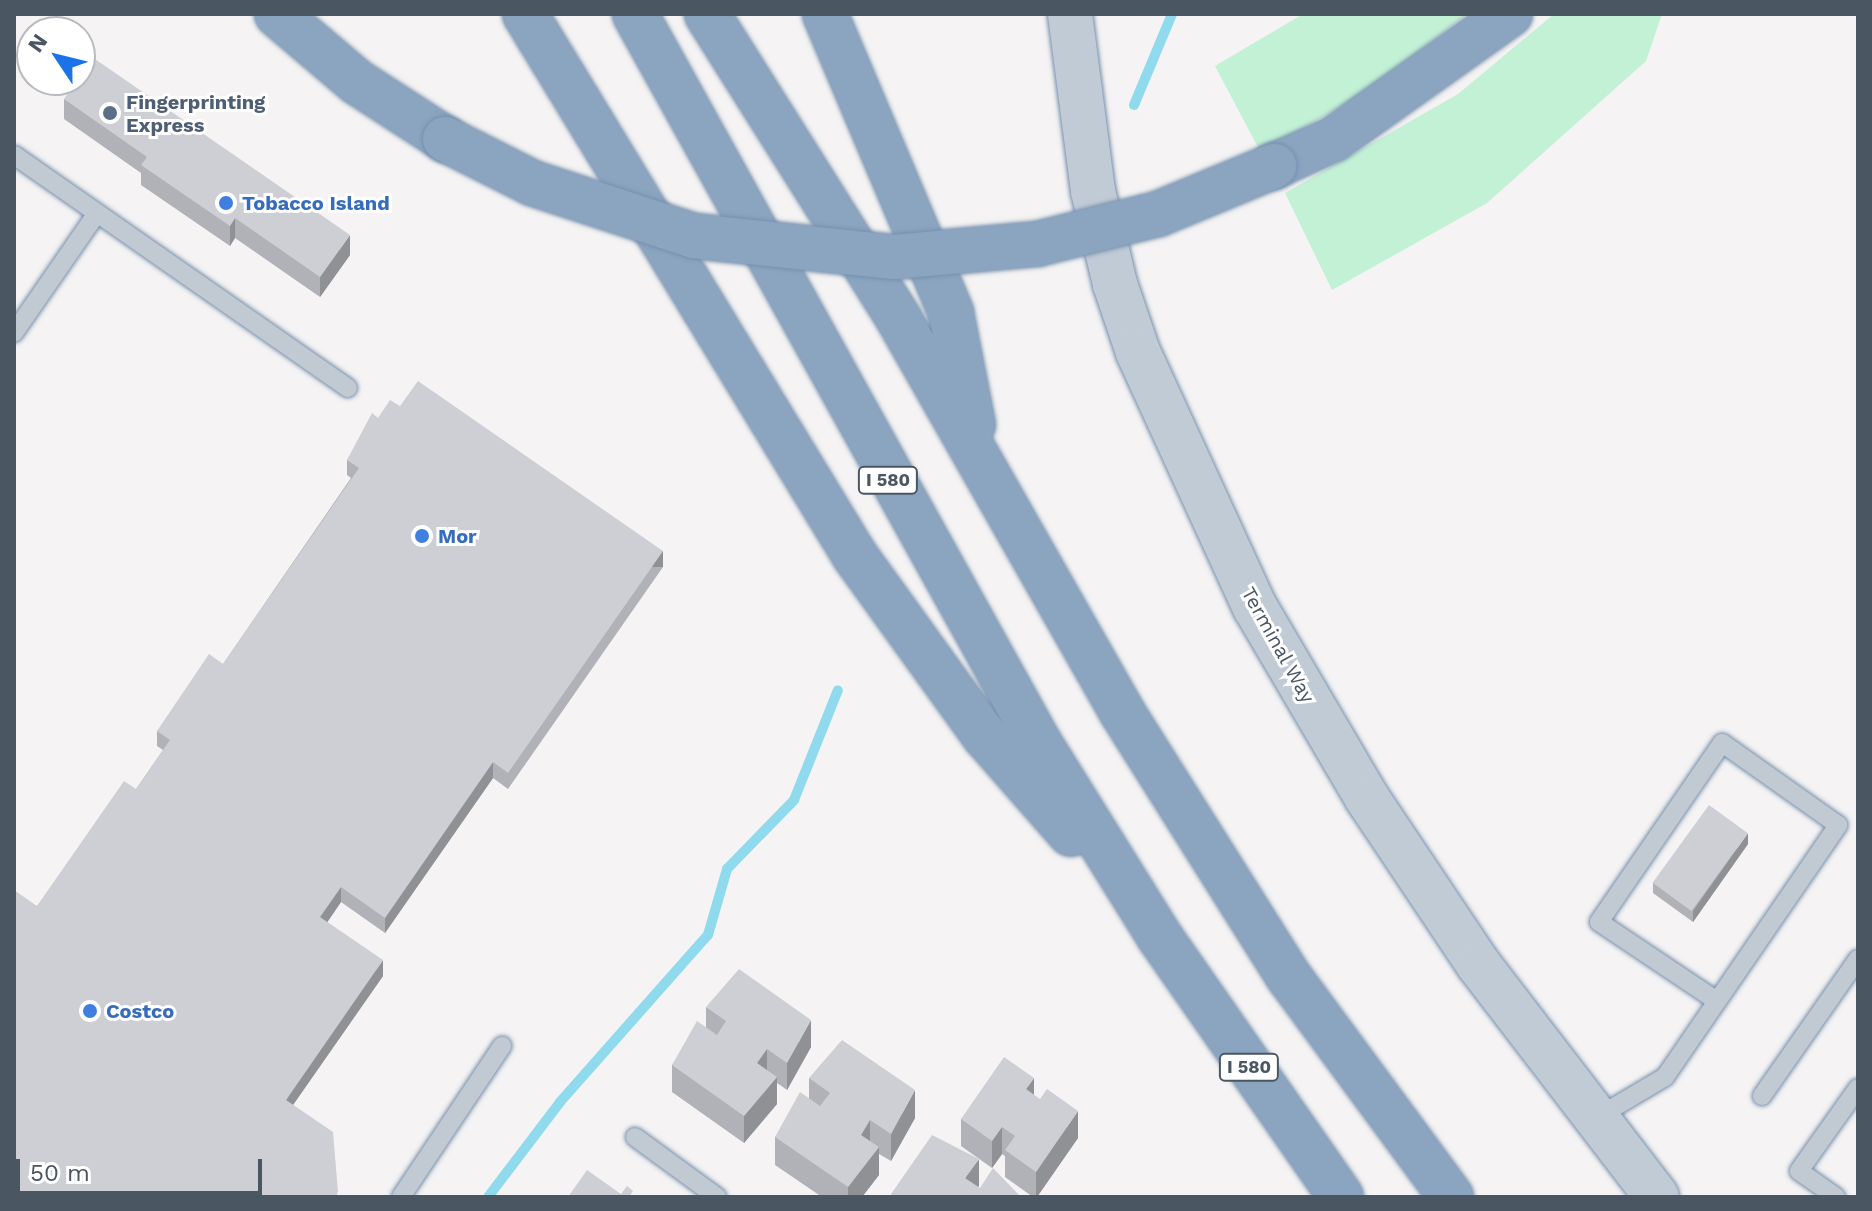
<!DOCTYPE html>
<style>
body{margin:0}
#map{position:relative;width:1872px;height:1211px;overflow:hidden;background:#f5f3f3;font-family:"Work Sans",sans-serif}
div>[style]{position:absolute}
.green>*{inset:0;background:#c3f1d5}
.stream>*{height:10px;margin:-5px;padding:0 5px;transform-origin:5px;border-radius:5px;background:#90daee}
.roads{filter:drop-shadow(0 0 2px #7690ad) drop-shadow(0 0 2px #7690ad)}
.lane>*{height:18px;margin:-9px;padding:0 9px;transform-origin:9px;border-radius:9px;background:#c1cad2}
.secondary>*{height:44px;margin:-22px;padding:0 22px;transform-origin:22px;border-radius:22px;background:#c1cbd6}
.highway>*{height:44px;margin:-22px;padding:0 22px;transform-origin:22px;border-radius:22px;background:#8ba5c1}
.bridges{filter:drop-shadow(0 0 2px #7690ad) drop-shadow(0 0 2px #7690ad)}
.highway-bridge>*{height:44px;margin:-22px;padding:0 22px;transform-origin:22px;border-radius:22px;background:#8ba5c1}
.wall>*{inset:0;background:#b0b2b7}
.shaded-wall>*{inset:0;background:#909195;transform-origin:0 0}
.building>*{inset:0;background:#cdcfd5;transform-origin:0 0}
.dots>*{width:22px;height:22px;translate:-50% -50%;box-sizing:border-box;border:4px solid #fff;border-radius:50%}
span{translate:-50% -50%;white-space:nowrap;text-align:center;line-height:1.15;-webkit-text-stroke:6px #fff;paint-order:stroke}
.shield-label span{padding:2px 6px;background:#fff;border:2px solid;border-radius:6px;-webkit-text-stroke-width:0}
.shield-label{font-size:18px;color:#4a5661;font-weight:700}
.service-label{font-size:20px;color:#4e5e75;font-weight:700}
.left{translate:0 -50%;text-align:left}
.shop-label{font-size:20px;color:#366cbe;font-weight:700}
.street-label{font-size:20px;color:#4a5661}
.frame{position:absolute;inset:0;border:16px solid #4a5661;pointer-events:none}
.north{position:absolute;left:16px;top:16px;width:80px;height:80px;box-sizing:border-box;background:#fff;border:2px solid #b7bbc0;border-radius:50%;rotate:305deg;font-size:22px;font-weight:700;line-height:32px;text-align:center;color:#4a5661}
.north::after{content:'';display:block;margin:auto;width:28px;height:36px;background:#1a73e8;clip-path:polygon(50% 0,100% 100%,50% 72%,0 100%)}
.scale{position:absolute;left:16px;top:1159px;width:246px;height:36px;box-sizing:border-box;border:4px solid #4a5661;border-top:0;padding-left:10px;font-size:24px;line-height:28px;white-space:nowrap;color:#4a5661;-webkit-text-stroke:6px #fff;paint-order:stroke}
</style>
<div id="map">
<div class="green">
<div style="clip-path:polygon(1303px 14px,1467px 14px,1373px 87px,1261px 153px,1215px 66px)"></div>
<div style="clip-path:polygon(1554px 14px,1662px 14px,1646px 61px,1487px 203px,1332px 290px,1285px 193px,1458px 94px)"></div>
</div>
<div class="stream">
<div style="left:1134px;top:105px;width:99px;rotate:-67.3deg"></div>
<div style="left:488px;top:1197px;width:119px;rotate:-52.8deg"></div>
<div style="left:560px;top:1102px;width:223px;rotate:-48.5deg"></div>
<div style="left:708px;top:935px;width:69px;rotate:-73.9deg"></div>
<div style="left:727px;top:869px;width:96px;rotate:-45.8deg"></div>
<div style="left:794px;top:800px;width:118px;rotate:-68.2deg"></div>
</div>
<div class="roads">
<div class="lane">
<div style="left:14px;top:155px;width:407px;rotate:34.9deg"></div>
<div style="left:14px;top:333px;width:146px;rotate:-55.3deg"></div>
<div style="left:1762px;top:1096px;width:167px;rotate:-55deg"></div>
<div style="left:1596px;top:1118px;width:80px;rotate:-30.7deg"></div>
<div style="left:1665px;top:1077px;width:306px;rotate:-55.5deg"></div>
<div style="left:1838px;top:825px;width:142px;rotate:-144.7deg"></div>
<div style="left:1722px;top:743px;width:217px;rotate:124.5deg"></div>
<div style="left:1599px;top:922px;width:142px;rotate:33.8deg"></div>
<div style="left:635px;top:1137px;width:102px;rotate:36.2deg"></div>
<div style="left:401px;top:1197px;width:182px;rotate:-56.2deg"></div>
<div style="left:1836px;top:1197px;width:45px;rotate:-144.9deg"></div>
<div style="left:1799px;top:1171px;width:102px;rotate:-54.6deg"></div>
</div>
<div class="secondary">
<div style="left:1070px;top:14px;width:178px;rotate:82.6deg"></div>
<div style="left:1093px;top:191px;width:96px;rotate:76.7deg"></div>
<div style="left:1115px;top:284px;width:72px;rotate:71.3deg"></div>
<div style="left:1138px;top:352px;width:281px;rotate:65.4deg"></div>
<div style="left:1255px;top:607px;width:221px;rotate:59.6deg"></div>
<div style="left:1367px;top:798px;width:201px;rotate:56.2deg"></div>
<div style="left:1479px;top:965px;width:292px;rotate:52.5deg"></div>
</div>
<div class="highway">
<div style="left:277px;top:14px;width:105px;rotate:40.4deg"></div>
<div style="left:357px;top:82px;width:105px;rotate:32.9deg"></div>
<div style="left:525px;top:14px;width:635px;rotate:58.66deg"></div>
<div style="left:855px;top:556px;width:222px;rotate:54.2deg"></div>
<div style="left:985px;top:736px;width:130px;rotate:48.7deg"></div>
<div style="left:635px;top:14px;width:833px;rotate:61.01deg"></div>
<div style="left:1039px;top:743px;width:227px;rotate:58.1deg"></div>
<div style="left:1159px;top:936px;width:318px;rotate:55.1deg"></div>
<div style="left:707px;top:14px;width:363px;rotate:57.8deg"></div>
<div style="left:900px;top:321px;width:450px;rotate:60.4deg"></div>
<div style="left:1122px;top:712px;width:313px;rotate:57.8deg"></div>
<div style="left:1289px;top:977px;width:273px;rotate:53.6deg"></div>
<div style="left:825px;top:14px;width:324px;rotate:67.1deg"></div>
<div style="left:951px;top:313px;width:114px;rotate:78.9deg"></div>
<div style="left:1274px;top:166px;width:66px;rotate:-24.2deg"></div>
<div style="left:1334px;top:139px;width:216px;rotate:-35.4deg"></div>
</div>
</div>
<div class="bridges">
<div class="highway-bridge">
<div style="left:445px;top:139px;width:97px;rotate:26.8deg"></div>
<div style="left:532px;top:183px;width:170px;rotate:18.1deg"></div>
<div style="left:694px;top:236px;width:201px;rotate:6deg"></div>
<div style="left:894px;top:257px;width:144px;rotate:-5.2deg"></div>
<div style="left:1037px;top:244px;width:125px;rotate:-13.9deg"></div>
<div style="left:1158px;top:214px;width:126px;rotate:-22.5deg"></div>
</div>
</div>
<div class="wall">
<div style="clip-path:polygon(64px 99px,350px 255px,320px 297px,235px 238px,230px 246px,141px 185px,141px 173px,64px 119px)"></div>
<div style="clip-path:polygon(400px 406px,663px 567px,508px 789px,493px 778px,385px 933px,341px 902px,327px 922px,383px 976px,293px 1105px,338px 1197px,37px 906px,136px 789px,163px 750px,157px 746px,157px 731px,223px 664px,351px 478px,347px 475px,347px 460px,378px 418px)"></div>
<div style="clip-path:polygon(1748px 844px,1693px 922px,1653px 893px,1653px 883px)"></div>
<div style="clip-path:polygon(706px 1007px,811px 1047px,787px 1090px,777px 1083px,777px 1104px,744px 1143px,672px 1092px,672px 1065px,706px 1027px)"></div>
<div style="clip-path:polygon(809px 1078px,915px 1118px,891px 1161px,879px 1154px,879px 1175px,862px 1197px,822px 1197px,775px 1165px,775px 1137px,809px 1098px)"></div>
<div style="clip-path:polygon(1034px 1095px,1078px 1138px,1037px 1197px,1033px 1197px,1005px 1177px,1005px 1156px,1002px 1154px,992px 1168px,961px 1146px,961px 1119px)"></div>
</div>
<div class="shaded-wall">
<div style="clip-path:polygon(235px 218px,235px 238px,230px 246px,230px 226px)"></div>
<div style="clip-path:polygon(350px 235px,350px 255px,320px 297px,320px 277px)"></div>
<div style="left:663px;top:551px;width:16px;height:271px;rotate:90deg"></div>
<div style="clip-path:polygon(493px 762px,493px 778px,385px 933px,385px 918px)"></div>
<div style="clip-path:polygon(1748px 833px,1748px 844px,1693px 922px,1693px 911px)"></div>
<div style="clip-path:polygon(341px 887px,341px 902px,320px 933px,320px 917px)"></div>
<div style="clip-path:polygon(383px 960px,383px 976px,286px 1115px,286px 1100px)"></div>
<div style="clip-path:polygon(811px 1020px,811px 1047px,787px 1090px,787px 1063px)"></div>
<div style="clip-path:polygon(767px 1049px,767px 1076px,757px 1063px)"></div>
<div style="clip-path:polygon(777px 1077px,777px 1104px,744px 1143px,744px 1116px)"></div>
<div style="clip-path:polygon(1034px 1078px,1034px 1105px,1026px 1089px)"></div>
<div style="clip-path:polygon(915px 1090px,915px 1118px,891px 1161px,891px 1134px)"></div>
<div style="clip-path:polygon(1078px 1111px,1078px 1138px,1037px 1197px,1036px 1197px,1036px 1172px)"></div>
<div style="clip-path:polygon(870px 1120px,870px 1148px,861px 1135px)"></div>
<div style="clip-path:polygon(1002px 1127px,1002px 1154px,992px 1168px,992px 1141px)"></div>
<div style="clip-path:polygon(879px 1147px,879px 1175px,862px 1197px,848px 1197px,848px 1187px)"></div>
<div style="clip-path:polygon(979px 1159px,979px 1186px,971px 1197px,965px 1178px)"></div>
</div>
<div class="building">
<div style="clip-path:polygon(92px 57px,350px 235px,320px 277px,235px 218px,230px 226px,141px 165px,147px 157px,64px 99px,77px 80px,80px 80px,80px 75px)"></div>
<div style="clip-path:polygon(418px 381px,663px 551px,508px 773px,493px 762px,385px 918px,341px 887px,320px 917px,383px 960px,286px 1100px,333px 1132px,338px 1192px,334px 1197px,14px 1197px,14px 890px,37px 906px,124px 781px,136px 789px,170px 740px,157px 731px,209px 654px,223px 664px,359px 468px,347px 460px,372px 413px,378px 418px,390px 400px,400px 406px)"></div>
<div style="left:1709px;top:805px;width:48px;height:96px;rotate:36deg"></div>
<div style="clip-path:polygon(739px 969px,811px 1020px,787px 1063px,767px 1049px,757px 1063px,777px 1077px,744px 1116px,672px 1065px,697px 1021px,717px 1035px,726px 1021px,706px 1007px)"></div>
<div style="clip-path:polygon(842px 1040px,915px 1090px,891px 1134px,870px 1120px,861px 1135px,879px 1147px,848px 1187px,775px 1137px,800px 1092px,820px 1106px,830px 1093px,809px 1078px)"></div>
<div style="clip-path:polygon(1004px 1057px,1034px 1078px,1026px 1089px,1040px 1099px,1047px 1089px,1078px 1111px,1036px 1172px,1005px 1150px,1015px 1136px,1002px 1127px,992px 1141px,961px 1119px)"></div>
<div style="clip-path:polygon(932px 1135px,979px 1159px,965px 1178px,980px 1188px,993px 1168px,1021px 1197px,889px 1197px)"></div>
<div style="clip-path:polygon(587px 1170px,621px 1194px,627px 1186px,633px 1191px,629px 1197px,568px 1197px)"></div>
</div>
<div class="dots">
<div style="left:110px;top:113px;background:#5c6f8a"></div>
<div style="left:226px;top:203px;background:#3f7fe0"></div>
<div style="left:422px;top:536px;background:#3f7fe0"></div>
<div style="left:90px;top:1011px;background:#3f7fe0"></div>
</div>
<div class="shield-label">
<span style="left:888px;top:480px">I 580</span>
<span style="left:1249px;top:1067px">I 580</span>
</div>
<div class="service-label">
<span class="left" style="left:126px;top:114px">Fingerprinting<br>Express</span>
</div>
<div class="shop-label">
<span class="left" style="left:242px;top:203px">Tobacco Island</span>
<span class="left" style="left:438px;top:536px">Mor</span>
<span class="left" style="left:106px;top:1011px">Costco</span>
</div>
<div class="street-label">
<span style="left:1278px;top:645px;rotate:61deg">Terminal Way</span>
</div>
<div class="frame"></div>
<div class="north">N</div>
<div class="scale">50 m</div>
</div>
